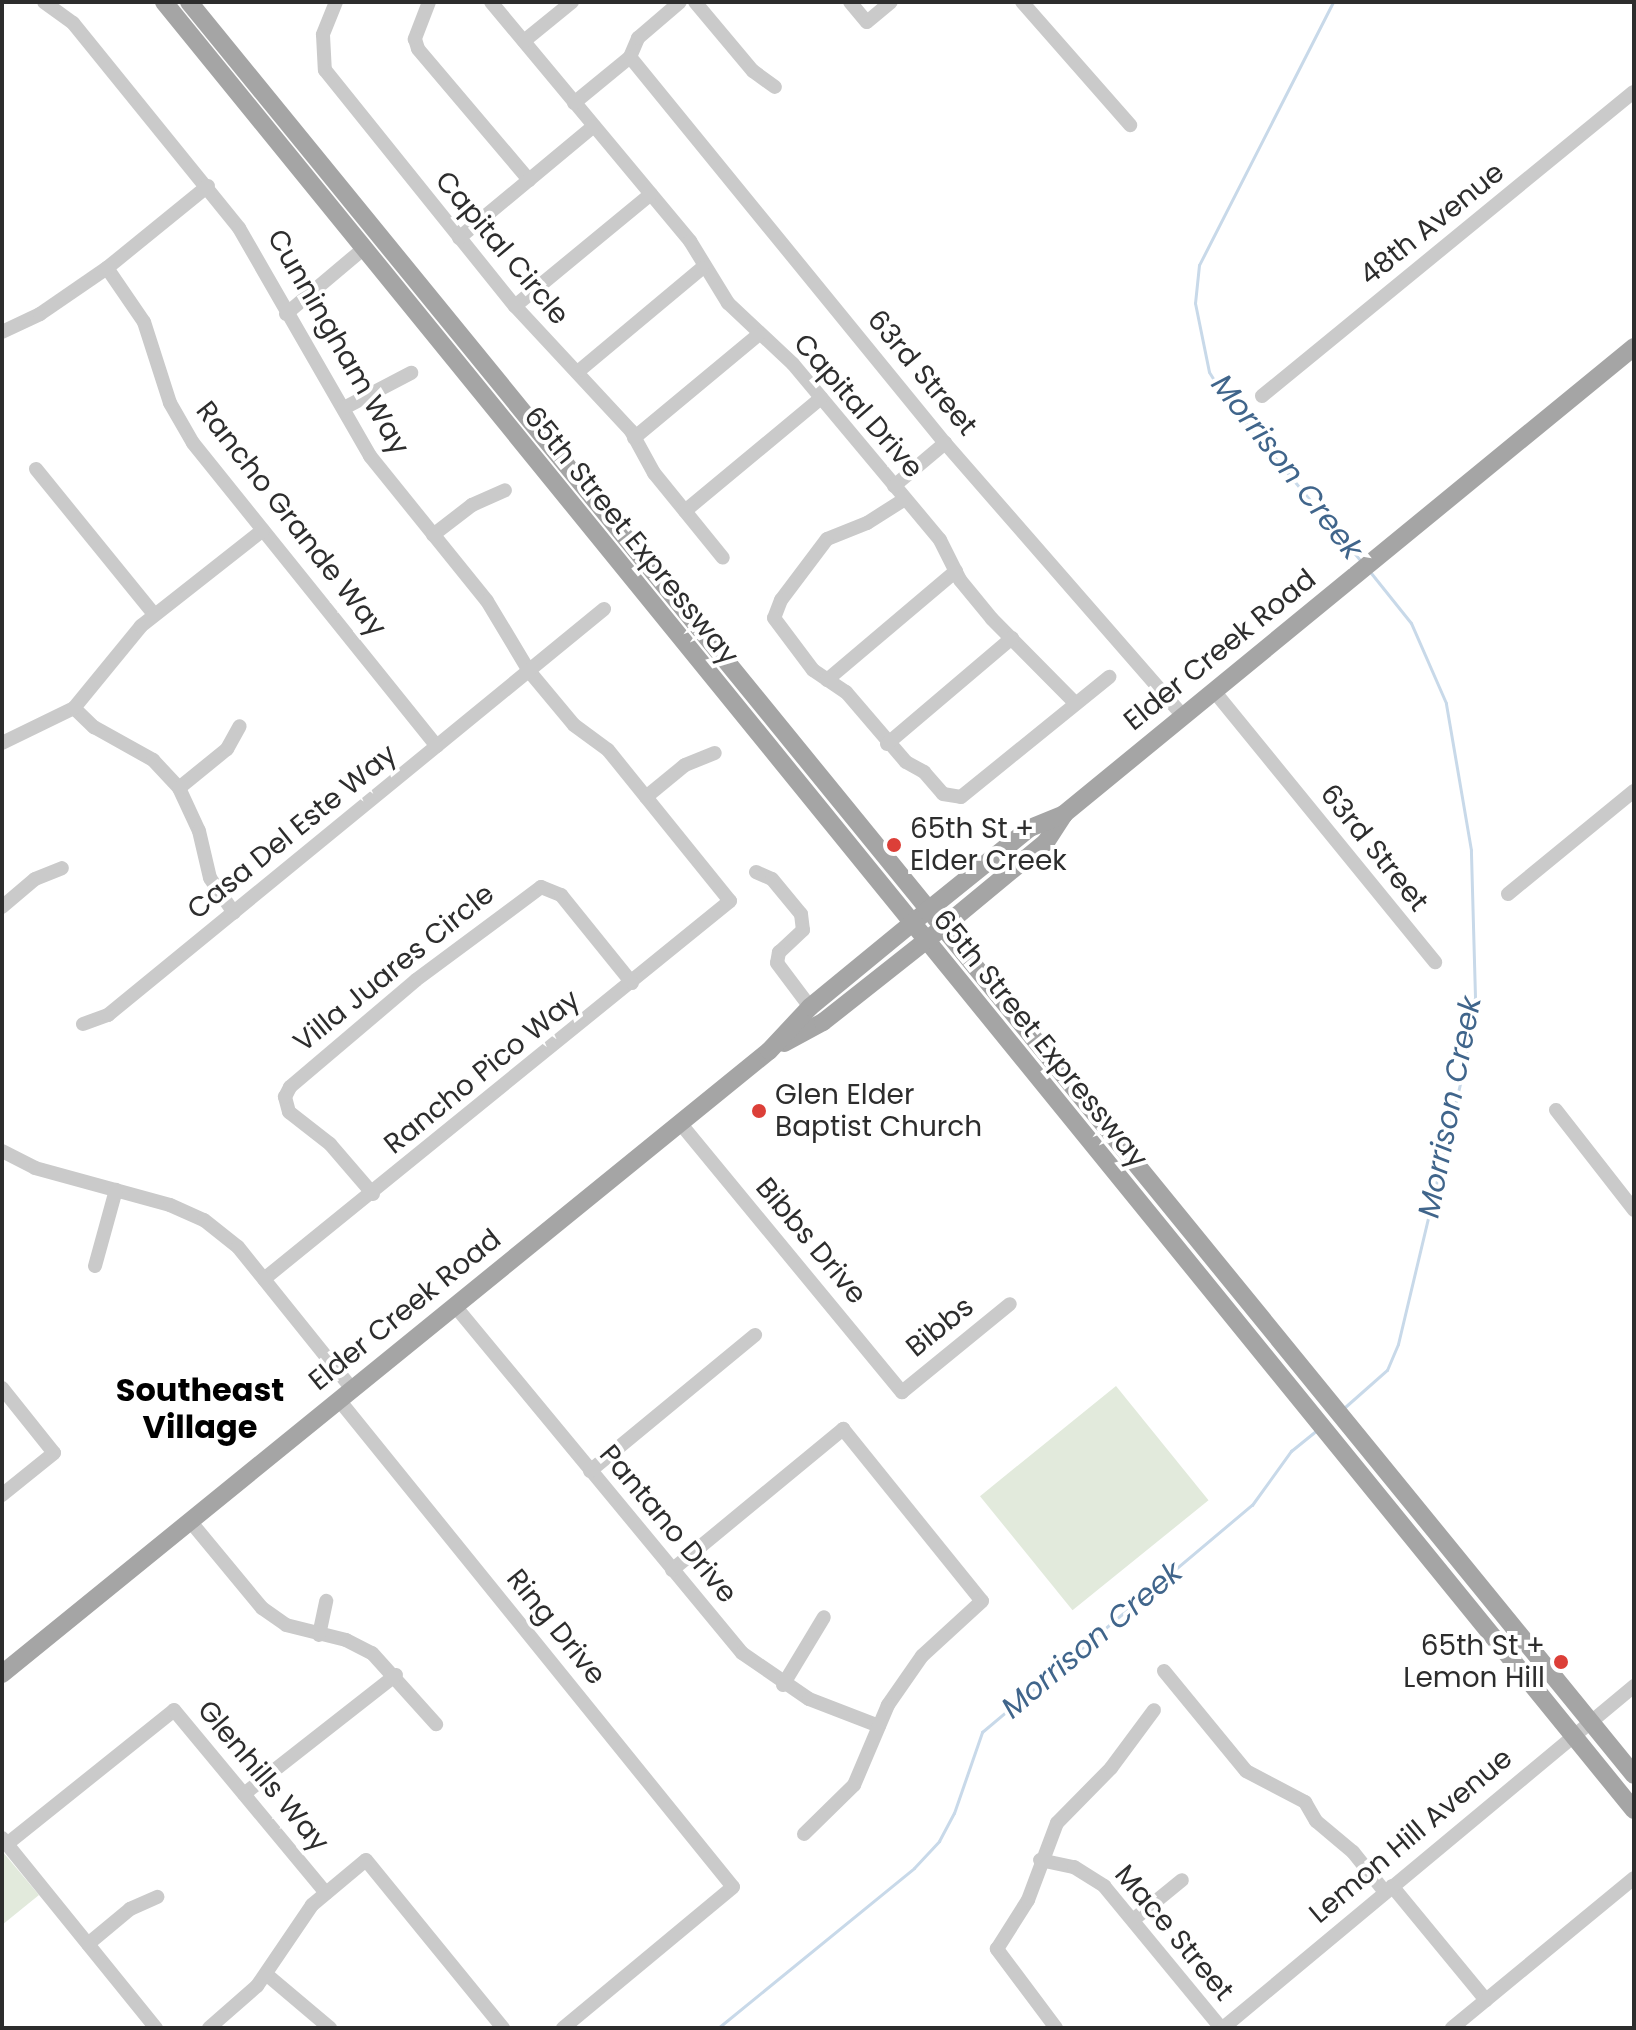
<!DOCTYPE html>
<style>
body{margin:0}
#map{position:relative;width:1636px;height:2030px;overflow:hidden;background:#fff;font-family:Poppins,sans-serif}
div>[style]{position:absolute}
.green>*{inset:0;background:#e2eadc;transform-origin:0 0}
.stream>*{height:3px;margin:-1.5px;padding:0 1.5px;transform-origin:1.5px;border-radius:1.5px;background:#c8d9e9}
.minor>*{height:14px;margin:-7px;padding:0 7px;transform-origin:7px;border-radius:7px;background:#cacaca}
.major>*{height:18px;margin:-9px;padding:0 9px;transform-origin:9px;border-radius:9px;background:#a5a5a5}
.dots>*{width:22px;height:22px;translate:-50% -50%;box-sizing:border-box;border:4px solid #fff;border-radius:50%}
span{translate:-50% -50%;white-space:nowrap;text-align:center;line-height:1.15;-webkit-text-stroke:8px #fff;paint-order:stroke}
.street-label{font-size:28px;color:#2d2d2d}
.poi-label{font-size:28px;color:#2d2d2d}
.left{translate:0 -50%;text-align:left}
.right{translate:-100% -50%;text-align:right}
.water-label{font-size:30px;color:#40658b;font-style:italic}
.quarter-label{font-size:32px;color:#000;font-weight:700}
.frame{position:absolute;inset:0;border:4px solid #2d2d2d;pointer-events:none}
</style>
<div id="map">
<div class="green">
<div style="left:1116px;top:1386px;width:147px;height:175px;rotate:51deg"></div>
<div style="clip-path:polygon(2px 1851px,39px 1895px,2px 1925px)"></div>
</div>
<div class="stream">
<div style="left:1333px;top:2px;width:295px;rotate:117deg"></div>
<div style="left:1199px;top:265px;width:38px;rotate:96deg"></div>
<div style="left:1195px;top:303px;width:70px;rotate:78.5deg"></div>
<div style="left:1209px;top:372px;width:31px;rotate:58deg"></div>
<div style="left:1225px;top:398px;width:212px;rotate:50.2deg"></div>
<div style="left:1345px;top:1407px;width:56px;rotate:-41.4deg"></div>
<div style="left:1387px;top:1370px;width:28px;rotate:-67deg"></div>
<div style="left:1398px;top:1344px;width:280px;rotate:-76.6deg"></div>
<div style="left:1463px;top:1072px;width:76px;rotate:-80.9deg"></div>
<div style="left:1475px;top:997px;width:147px;rotate:-91.6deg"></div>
<div style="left:1471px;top:850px;width:149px;rotate:-99.7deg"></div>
<div style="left:1446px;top:703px;width:87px;rotate:-113.6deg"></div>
<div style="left:1411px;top:623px;width:64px;rotate:-128.7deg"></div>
<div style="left:718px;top:2028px;width:253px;rotate:-39.2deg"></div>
<div style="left:914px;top:1868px;width:37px;rotate:-47deg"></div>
<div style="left:939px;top:1841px;width:32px;rotate:-62deg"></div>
<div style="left:954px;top:1813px;width:86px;rotate:-70.9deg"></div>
<div style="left:982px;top:1732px;width:353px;rotate:-40.1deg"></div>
<div style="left:1252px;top:1505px;width:67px;rotate:-54.2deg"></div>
<div style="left:1291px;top:1451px;width:33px;rotate:-39deg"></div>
</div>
<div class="minor">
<div style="left:44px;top:2px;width:36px;rotate:36deg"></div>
<div style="left:73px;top:23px;width:264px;rotate:51deg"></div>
<div style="left:239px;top:228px;width:263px;rotate:60.1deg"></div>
<div style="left:370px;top:456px;width:186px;rotate:51.1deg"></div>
<div style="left:487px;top:601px;width:82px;rotate:59deg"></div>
<div style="left:529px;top:671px;width:70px;rotate:50.2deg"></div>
<div style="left:574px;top:725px;width:42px;rotate:36.3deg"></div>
<div style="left:608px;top:750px;width:194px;rotate:51.1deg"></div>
<div style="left:730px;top:901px;width:600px;rotate:140.95deg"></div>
<div style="left:336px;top:2px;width:35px;rotate:112deg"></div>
<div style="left:323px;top:35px;width:35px;rotate:87deg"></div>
<div style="left:325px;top:70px;width:303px;rotate:51.2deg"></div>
<div style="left:515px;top:306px;width:171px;rotate:47.1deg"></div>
<div style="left:631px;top:431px;width:48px;rotate:61.3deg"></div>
<div style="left:654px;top:473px;width:109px;rotate:50.9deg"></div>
<div style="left:429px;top:2px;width:40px;rotate:111deg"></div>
<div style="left:415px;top:39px;width:10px;rotate:73deg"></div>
<div style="left:418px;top:49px;width:172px;rotate:49.7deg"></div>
<div style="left:491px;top:2px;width:311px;rotate:50.2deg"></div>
<div style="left:690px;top:241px;width:73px;rotate:58.5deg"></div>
<div style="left:728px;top:303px;width:89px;rotate:43.2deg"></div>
<div style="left:793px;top:364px;width:229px;rotate:50.1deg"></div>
<div style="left:940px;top:540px;width:45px;rotate:63.4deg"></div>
<div style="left:960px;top:580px;width:50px;rotate:50.6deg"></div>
<div style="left:992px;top:619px;width:118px;rotate:45.3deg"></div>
<div style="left:695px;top:2px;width:90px;rotate:50deg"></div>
<div style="left:753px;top:71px;width:27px;rotate:36deg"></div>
<div style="left:850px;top:2px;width:26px;rotate:50deg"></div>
<div style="left:867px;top:22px;width:31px;rotate:-40deg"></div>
<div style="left:1022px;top:2px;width:164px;rotate:48.7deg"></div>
<div style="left:524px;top:41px;width:62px;rotate:-39.1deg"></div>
<div style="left:630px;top:57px;width:498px;rotate:50.8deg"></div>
<div style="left:945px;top:443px;width:362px;rotate:48.9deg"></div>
<div style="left:630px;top:57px;width:21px;rotate:-67deg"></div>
<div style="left:638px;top:38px;width:55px;rotate:-40.6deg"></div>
<div style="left:574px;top:103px;width:72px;rotate:-39.4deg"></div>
<div style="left:459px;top:238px;width:175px;rotate:-39.7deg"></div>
<div style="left:107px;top:268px;width:65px;rotate:55.6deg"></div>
<div style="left:144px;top:322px;width:85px;rotate:72.2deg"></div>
<div style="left:170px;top:403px;width:46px;rotate:60.1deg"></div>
<div style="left:193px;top:443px;width:389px;rotate:51.2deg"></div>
<div style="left:515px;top:306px;width:176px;rotate:-39.5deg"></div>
<div style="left:286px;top:314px;width:99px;rotate:-40.1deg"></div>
<div style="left:2px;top:332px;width:42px;rotate:-25.3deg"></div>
<div style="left:40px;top:314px;width:81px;rotate:-34.5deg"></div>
<div style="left:107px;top:268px;width:130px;rotate:-39.1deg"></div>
<div style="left:580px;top:370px;width:159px;rotate:-39.9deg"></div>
<div style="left:1262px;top:396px;width:480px;rotate:-39.3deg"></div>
<div style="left:344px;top:408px;width:76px;rotate:-27.6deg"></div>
<div style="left:634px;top:438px;width:161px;rotate:-39.7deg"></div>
<div style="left:36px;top:469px;width:187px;rotate:50.9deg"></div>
<div style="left:894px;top:486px;width:67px;rotate:-40.1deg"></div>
<div style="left:905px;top:499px;width:45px;rotate:147.7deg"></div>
<div style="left:867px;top:523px;width:43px;rotate:158.2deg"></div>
<div style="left:827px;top:539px;width:76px;rotate:127deg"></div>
<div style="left:781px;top:600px;width:19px;rotate:111deg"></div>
<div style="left:774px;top:618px;width:65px;rotate:53.1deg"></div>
<div style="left:813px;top:670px;width:40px;rotate:34deg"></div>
<div style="left:846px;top:692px;width:92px;rotate:49.4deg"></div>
<div style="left:906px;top:762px;width:21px;rotate:29deg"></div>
<div style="left:924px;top:772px;width:29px;rotate:49deg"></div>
<div style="left:943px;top:794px;width:18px;rotate:9deg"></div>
<div style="left:961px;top:797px;width:191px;rotate:-39deg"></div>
<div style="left:685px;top:511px;width:177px;rotate:-39.7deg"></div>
<div style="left:433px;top:535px;width:49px;rotate:-37.6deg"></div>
<div style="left:472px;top:505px;width:36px;rotate:-24deg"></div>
<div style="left:827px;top:680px;width:169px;rotate:-40.2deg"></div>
<div style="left:1214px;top:691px;width:350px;rotate:50.8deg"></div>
<div style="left:74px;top:708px;width:28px;rotate:44deg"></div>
<div style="left:94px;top:727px;width:68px;rotate:29.2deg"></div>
<div style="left:153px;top:760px;width:38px;rotate:47deg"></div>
<div style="left:179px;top:788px;width:47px;rotate:65.1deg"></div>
<div style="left:199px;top:831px;width:48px;rotate:76.8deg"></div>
<div style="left:210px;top:878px;width:42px;rotate:55.6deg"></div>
<div style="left:2px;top:743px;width:80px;rotate:-25.9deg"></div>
<div style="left:74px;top:708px;width:106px;rotate:-50.7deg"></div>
<div style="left:141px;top:626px;width:155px;rotate:-38.2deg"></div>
<div style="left:887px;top:744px;width:164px;rotate:-40.3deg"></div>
<div style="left:179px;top:788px;width:62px;rotate:-39.1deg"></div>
<div style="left:227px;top:749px;width:26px;rotate:-61deg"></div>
<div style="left:646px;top:797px;width:50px;rotate:-39.4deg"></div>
<div style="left:685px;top:765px;width:32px;rotate:-22deg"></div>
<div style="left:756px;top:872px;width:17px;rotate:24deg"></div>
<div style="left:772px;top:879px;width:45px;rotate:50.4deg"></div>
<div style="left:801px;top:914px;width:16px;rotate:83deg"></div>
<div style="left:803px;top:930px;width:33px;rotate:137deg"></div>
<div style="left:779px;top:952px;width:11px;rotate:100deg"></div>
<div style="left:777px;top:963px;width:55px;rotate:53.1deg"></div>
<div style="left:1508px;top:894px;width:163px;rotate:-39.3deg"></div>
<div style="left:2px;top:907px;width:43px;rotate:-40.3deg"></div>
<div style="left:35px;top:879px;width:29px;rotate:-22deg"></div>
<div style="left:83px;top:1024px;width:27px;rotate:-20deg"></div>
<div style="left:108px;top:1015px;width:641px;rotate:-39.3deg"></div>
<div style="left:1556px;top:1110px;width:127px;rotate:52deg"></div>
<div style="left:680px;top:1123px;width:349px;rotate:50.5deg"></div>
<div style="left:902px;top:1392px;width:139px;rotate:-39.2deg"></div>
<div style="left:2px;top:1151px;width:37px;rotate:27deg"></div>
<div style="left:35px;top:1168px;width:140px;rotate:15.3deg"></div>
<div style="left:170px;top:1205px;width:37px;rotate:24deg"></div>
<div style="left:204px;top:1220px;width:43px;rotate:38.5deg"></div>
<div style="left:238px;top:1247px;width:182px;rotate:51.2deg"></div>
<div style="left:373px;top:1194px;width:66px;rotate:-130.7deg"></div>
<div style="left:330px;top:1144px;width:52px;rotate:-142deg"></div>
<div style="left:289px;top:1112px;width:16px;rotate:-105deg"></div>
<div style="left:285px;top:1097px;width:11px;rotate:-63deg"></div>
<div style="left:290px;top:1087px;width:165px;rotate:-40.3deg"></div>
<div style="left:416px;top:980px;width:156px;rotate:-36.6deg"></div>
<div style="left:541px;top:887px;width:22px;rotate:22deg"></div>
<div style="left:561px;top:895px;width:113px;rotate:51.1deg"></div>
<div style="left:95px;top:1266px;width:79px;rotate:-74.6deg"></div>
<div style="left:455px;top:1306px;width:450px;rotate:50.4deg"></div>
<div style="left:742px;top:1653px;width:81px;rotate:34.5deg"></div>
<div style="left:809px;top:1699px;width:75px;rotate:21.1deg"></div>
<div style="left:2px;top:1388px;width:83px;rotate:51.3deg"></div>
<div style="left:54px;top:1453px;width:67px;rotate:141.1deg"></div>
<div style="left:339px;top:1400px;width:626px;rotate:51.03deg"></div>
<div style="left:733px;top:1887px;width:221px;rotate:140.3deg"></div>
<div style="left:590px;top:1471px;width:214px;rotate:-39.5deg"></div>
<div style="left:190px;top:1521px;width:113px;rotate:50.4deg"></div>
<div style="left:262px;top:1608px;width:29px;rotate:35deg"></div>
<div style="left:286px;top:1625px;width:62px;rotate:14deg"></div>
<div style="left:346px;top:1640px;width:29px;rotate:27deg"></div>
<div style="left:372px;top:1653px;width:96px;rotate:48deg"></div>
<div style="left:672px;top:1570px;width:222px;rotate:-39.5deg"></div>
<div style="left:843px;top:1429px;width:221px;rotate:51.1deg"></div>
<div style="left:982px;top:1601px;width:81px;rotate:137.5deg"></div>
<div style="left:922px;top:1656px;width:60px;rotate:124.8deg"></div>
<div style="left:888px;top:1705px;width:87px;rotate:113deg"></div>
<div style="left:854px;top:1785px;width:70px;rotate:135.6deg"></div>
<div style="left:319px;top:1635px;width:35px;rotate:-78deg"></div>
<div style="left:1164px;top:1671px;width:129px;rotate:50.6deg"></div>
<div style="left:1246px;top:1771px;width:67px;rotate:27.7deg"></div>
<div style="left:1305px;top:1802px;width:22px;rotate:60deg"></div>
<div style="left:1316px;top:1821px;width:48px;rotate:40deg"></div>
<div style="left:1353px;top:1852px;width:51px;rotate:51.3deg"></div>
<div style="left:783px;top:1685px;width:79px;rotate:-58.9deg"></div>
<div style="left:244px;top:1794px;width:193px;rotate:-38.1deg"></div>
<div style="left:2px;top:1838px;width:245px;rotate:51deg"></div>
<div style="left:7px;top:1844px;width:214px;rotate:-38.7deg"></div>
<div style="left:174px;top:1710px;width:238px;rotate:50.3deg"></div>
<div style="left:1040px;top:1860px;width:35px;rotate:12deg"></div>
<div style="left:1074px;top:1867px;width:36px;rotate:32deg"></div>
<div style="left:1104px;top:1886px;width:184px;rotate:50.5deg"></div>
<div style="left:1392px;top:1886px;width:148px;rotate:50.5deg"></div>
<div style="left:1133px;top:1920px;width:63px;rotate:-39.2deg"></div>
<div style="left:88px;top:1944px;width:55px;rotate:-39.8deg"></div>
<div style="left:130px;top:1909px;width:30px;rotate:-24deg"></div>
<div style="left:266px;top:1974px;width:84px;rotate:40.2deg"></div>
<div style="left:209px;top:2028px;width:64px;rotate:-41.2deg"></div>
<div style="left:257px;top:1986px;width:98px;rotate:-55.8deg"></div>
<div style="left:312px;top:1905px;width:70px;rotate:-39.8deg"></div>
<div style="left:366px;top:1860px;width:217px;rotate:50.8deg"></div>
<div style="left:1056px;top:2028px;width:99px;rotate:-126.8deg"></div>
<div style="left:997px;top:1949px;width:58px;rotate:-57.7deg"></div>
<div style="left:1028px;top:1900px;width:82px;rotate:-69.4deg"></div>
<div style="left:1057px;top:1823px;width:77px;rotate:-45.5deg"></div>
<div style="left:1111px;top:1768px;width:72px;rotate:-53.4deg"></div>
<div style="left:1223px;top:2028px;width:535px;rotate:-39.76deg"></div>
<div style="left:1452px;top:2028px;width:236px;rotate:-39.5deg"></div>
</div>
<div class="major">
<div style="left:164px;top:2px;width:2330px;rotate:50.89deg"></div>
<div style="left:189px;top:2px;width:2287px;rotate:50.82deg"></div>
<div style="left:784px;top:1043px;width:44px;rotate:-28.3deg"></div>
<div style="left:823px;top:1022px;width:152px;rotate:-38.3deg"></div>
<div style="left:942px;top:928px;width:135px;rotate:-39.6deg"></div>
<div style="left:1046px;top:842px;width:33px;rotate:-57deg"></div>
<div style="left:1064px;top:814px;width:737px;rotate:-39.33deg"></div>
<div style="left:2px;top:1674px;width:988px;rotate:-39.09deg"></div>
<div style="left:769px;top:1051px;width:60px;rotate:-47deg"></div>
<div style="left:810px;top:1007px;width:151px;rotate:-39.4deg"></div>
<div style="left:927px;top:911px;width:132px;rotate:-38.9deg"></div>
<div style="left:1030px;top:828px;width:37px;rotate:-22deg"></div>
</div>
<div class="dots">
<div style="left:894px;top:845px;background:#dc3f38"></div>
<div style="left:759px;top:1111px;background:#dc3f38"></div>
<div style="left:1561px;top:1662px;background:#dc3f38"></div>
</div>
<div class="street-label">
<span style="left:1432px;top:224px;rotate:-39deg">48th Avenue</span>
<span style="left:502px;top:248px;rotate:50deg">Capital Circle</span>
<span style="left:338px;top:342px;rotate:60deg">Cunningham Way</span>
<span style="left:922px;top:373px;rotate:50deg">63rd Street</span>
<span style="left:858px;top:406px;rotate:49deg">Capital Drive</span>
<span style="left:291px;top:519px;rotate:52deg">Rancho Grande Way</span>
<span style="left:631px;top:536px;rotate:51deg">65th Street Expressway</span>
<span style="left:1220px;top:650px;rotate:-39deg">Elder Creek Road</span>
<span style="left:292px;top:832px;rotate:-39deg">Casa Del Este Way</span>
<span style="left:1374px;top:848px;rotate:51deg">63rd Street</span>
<span style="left:394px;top:968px;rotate:-39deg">Villa Juares Circle</span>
<span style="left:1040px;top:1039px;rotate:51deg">65th Street Expressway</span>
<span style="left:482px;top:1072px;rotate:-39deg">Rancho Pico Way</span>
<span style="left:811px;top:1241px;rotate:50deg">Bibbs Drive</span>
<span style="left:405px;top:1310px;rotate:-39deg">Elder Creek Road</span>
<span style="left:940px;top:1327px;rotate:-39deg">Bibbs</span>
<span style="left:668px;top:1524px;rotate:50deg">Pantano Drive</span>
<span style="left:556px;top:1627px;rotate:51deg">Ring Drive</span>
<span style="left:263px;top:1776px;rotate:50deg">Glenhills Way</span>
<span style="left:1411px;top:1836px;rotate:-40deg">Lemon Hill Avenue</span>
<span style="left:1174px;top:1933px;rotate:50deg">Mace Street</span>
</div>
<div class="poi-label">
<span class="left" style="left:910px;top:845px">65th St +<br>Elder Creek</span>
<span class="left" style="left:775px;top:1111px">Glen Elder<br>Baptist Church</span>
<span class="right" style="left:1545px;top:1662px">65th St +<br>Lemon Hill</span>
</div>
<div class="water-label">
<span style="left:1287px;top:467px;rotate:52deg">Morrison Creek</span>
<span style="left:1450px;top:1107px;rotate:-79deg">Morrison Creek</span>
<span style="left:1092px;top:1640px;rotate:-40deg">Morrison Creek</span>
</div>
<div class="quarter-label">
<span style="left:200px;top:1409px">Southeast<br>Village</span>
</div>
<div class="frame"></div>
</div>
